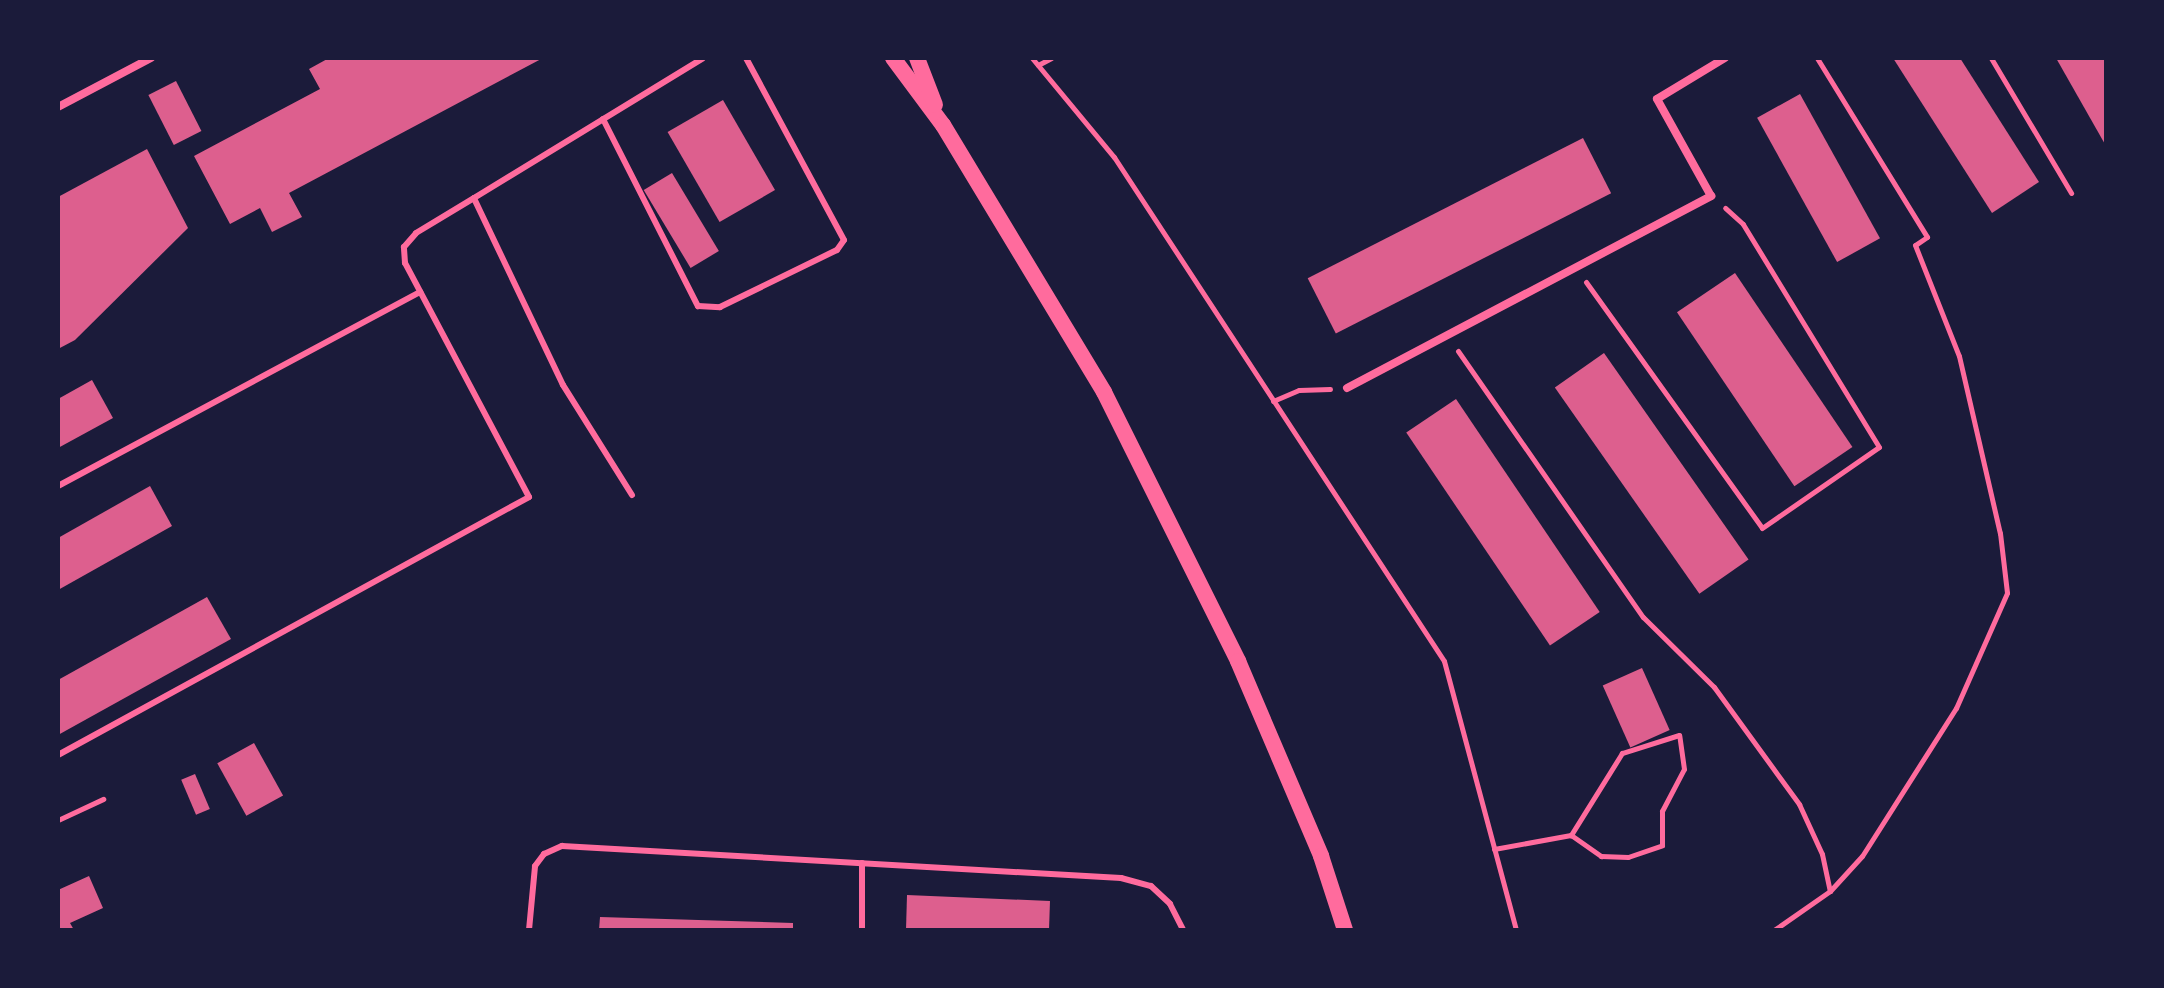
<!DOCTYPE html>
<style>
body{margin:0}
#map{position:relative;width:2164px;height:988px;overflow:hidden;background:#1b1b3a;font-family:Raleway,sans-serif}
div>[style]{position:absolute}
.building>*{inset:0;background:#dd5f8e;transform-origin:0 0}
.path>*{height:5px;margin:-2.5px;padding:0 2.5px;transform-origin:2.5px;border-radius:2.5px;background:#ff6b9d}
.service>*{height:6px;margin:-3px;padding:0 3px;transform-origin:3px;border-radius:3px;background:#ff6b9d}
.minor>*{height:8px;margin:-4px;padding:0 4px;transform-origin:4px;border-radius:4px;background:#ff6b9d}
.secondary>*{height:16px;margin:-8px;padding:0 8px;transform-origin:8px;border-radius:8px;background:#ff6b9d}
span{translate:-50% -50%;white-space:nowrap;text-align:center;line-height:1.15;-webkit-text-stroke:7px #1b1b3a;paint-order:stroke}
.frame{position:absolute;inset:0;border:60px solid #1b1b3a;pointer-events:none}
</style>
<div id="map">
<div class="building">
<div style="clip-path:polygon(329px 58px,543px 58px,289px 193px,302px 217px,272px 232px,260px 208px,230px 224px,194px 156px,320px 89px,309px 69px)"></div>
<div style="clip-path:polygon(1893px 58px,1960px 58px,2039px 182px,1992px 213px)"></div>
<div style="clip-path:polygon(2056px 58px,2106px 58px,2106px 146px)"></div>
<div style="left:176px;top:81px;width:56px;height:31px;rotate:63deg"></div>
<div style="left:1800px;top:94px;width:165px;height:49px;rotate:61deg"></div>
<div style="left:723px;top:100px;width:104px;height:64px;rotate:60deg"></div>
<div style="left:1583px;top:138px;width:62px;height:309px;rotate:63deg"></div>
<div style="clip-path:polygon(147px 149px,188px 228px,75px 340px,58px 349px,58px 197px)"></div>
<div style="left:672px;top:173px;width:91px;height:33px;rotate:59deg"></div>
<div style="left:1735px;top:273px;width:210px;height:70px;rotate:56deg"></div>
<div style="left:1604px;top:353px;width:252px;height:60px;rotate:55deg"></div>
<div style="clip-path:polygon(92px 380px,113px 418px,58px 448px,58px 399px)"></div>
<div style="left:1456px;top:399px;width:257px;height:60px;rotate:56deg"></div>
<div style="clip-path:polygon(150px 486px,172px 526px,58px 590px,58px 538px)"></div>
<div style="clip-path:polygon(207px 597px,231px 639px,58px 735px,58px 680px)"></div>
<div style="left:1642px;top:668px;width:68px;height:43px;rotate:66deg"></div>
<div style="left:254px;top:743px;width:60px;height:42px;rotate:61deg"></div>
<div style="left:195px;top:774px;width:38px;height:15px;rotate:67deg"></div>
<div style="clip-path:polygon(89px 876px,103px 908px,70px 923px,74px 930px,58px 930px,58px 890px)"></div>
<div style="clip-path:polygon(907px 895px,1050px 901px,1049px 930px,906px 930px)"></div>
<div style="clip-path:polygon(600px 917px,793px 923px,793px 930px,599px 930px)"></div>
</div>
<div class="path">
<div style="left:1032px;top:58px;width:129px;rotate:50.4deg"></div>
<div style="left:1114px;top:157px;width:602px;rotate:56.78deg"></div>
<div style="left:1444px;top:661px;width:278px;rotate:75deg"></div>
<div style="left:1817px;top:58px;width:210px;rotate:58.4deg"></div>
<div style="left:1927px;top:237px;width:14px;rotate:146deg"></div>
<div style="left:1915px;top:245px;width:119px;rotate:68.4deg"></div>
<div style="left:1959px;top:356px;width:182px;rotate:77deg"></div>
<div style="left:2000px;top:533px;width:60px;rotate:83.3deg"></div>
<div style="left:2007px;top:593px;width:126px;rotate:113.9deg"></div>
<div style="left:1956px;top:708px;width:175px;rotate:122.4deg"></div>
<div style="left:1862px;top:856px;width:47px;rotate:132.4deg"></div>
<div style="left:1991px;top:58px;width:157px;rotate:59.3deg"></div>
<div style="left:1038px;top:65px;width:15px;rotate:-28deg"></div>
<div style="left:1586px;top:282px;width:302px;rotate:54.4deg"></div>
<div style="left:1762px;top:528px;width:142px;rotate:-34.7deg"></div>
<div style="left:1879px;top:447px;width:261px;rotate:-121.4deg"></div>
<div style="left:1743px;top:224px;width:24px;rotate:-138deg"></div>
<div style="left:1458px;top:351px;width:324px;rotate:55.2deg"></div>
<div style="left:1643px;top:617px;width:100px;rotate:44.6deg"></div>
<div style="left:1714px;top:687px;width:145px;rotate:54deg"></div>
<div style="left:1799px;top:804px;width:55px;rotate:65.3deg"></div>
<div style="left:1822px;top:854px;width:38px;rotate:78deg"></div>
<div style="left:1830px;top:891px;width:68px;rotate:145.1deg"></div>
<div style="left:1273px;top:401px;width:28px;rotate:-23deg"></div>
<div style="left:1299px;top:390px;width:31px;rotate:-2deg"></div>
<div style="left:58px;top:820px;width:50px;rotate:-25deg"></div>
<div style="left:1494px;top:849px;width:78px;rotate:-10.3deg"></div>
<div style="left:1571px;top:835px;width:37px;rotate:35deg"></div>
<div style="left:1601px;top:856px;width:27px;rotate:2deg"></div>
<div style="left:1628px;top:857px;width:36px;rotate:-19deg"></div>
<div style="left:1662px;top:845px;width:34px;rotate:-90deg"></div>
<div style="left:1662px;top:811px;width:47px;rotate:-62.4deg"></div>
<div style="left:1684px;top:769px;width:34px;rotate:-98deg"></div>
<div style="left:1679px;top:735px;width:60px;rotate:162.5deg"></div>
<div style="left:1622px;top:753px;width:97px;rotate:121.9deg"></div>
</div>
<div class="service">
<div style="left:603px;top:119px;width:210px;rotate:63.1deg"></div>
<div style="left:698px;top:306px;width:22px;rotate:3deg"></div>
<div style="left:720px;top:307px;width:130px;rotate:-26deg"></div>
<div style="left:837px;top:250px;width:12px;rotate:-55deg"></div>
<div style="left:844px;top:240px;width:207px;rotate:-118.3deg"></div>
<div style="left:58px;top:486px;width:411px;rotate:-28.2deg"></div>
<div style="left:632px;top:495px;width:130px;rotate:-122.1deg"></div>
<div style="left:563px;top:385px;width:207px;rotate:-115.5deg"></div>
<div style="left:474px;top:198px;width:268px;rotate:-31.4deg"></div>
<div style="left:58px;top:755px;width:537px;rotate:-28.71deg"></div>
<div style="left:529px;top:497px;width:265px;rotate:-117.9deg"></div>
<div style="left:405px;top:263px;width:16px;rotate:-94deg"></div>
<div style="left:404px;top:247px;width:18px;rotate:-49deg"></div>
<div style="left:416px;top:233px;width:68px;rotate:-31.1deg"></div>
<div style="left:529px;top:930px;width:64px;rotate:-84.6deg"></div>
<div style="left:535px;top:866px;width:15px;rotate:-53deg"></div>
<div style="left:544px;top:854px;width:20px;rotate:-24deg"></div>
<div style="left:562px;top:846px;width:560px;rotate:3.28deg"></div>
<div style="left:1121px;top:878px;width:31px;rotate:15deg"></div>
<div style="left:1151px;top:886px;width:26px;rotate:43deg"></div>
<div style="left:1170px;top:904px;width:29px;rotate:63deg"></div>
<div style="left:862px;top:930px;width:67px;rotate:-90deg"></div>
</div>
<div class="minor">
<div style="left:58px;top:107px;width:105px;rotate:-27.8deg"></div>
<div style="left:1347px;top:388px;width:412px;rotate:-27.8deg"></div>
<div style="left:1711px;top:196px;width:111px;rotate:-119.1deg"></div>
<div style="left:1657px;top:99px;width:79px;rotate:-31.1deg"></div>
</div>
<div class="secondary">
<div style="left:893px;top:58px;width:84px;rotate:53.3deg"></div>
<div style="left:943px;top:125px;width:312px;rotate:58.9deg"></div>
<div style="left:1104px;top:392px;width:301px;rotate:63.5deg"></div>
<div style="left:1238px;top:661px;width:212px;rotate:66.9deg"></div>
<div style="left:1321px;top:856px;width:78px;rotate:72deg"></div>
<div style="left:917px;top:58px;width:50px;rotate:69deg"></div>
</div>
<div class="frame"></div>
</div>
